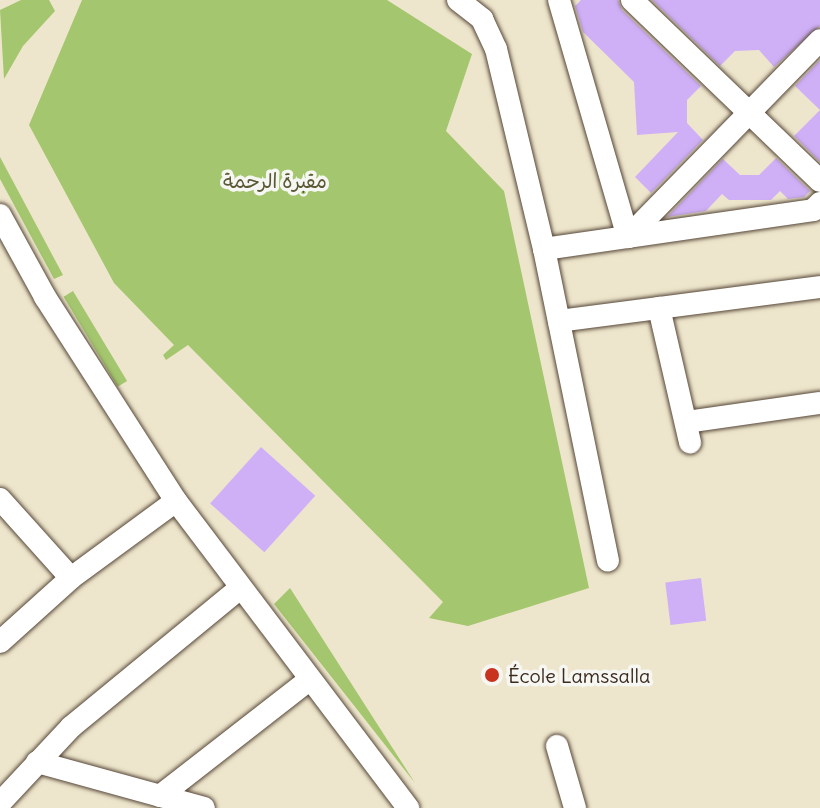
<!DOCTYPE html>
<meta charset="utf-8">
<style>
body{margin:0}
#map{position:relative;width:820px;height:808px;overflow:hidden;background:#eee6cc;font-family:Delius,"Playpen Sans Arabic",sans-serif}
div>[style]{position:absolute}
.green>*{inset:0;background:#a4c66e;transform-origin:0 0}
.building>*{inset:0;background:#cfb0f7;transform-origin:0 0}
.roads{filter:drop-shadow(0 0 2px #564638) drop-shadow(0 0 2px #564638)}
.minor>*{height:22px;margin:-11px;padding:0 11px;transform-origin:11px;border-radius:11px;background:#fff}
.dots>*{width:22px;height:22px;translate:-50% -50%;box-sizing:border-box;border:4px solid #f6f6f2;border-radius:50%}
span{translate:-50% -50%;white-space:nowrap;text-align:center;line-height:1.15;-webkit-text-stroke:7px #f6f6f2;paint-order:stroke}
.park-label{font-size:20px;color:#5a5936}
.poi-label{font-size:20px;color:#3b2a1e}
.left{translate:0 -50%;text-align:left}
</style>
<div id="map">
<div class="green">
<div style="clip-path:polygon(21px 0,49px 0,55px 11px,23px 46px,4px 79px,0 10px)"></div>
<div style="clip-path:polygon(82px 0,387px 0,472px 54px,446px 131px,504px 191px,589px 588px,468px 626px,429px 618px,443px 602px,188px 345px,166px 360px,163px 355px,174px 345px,114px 283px,29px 125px)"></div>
<div style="clip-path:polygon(0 157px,63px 275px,54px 279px,0 179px)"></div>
<div style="left:73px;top:291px;width:105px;height:11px;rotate:59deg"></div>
<div style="clip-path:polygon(290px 588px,415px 783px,274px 604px)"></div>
</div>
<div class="building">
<div style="clip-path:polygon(581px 0,618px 0,622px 10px,701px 86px,687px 100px,687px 123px,703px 140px,651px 193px,635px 177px,678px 132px,637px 135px,634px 82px,583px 32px,575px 6px)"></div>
<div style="clip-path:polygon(652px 0,820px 0,820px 26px,774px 67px,759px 50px,735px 51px,720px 66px)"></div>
<div style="clip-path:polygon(820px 60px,820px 162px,794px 136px,820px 110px,795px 86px)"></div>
<div style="clip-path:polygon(776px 158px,810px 191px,804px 197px,788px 199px,780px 191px,771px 200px,729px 200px,722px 194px,706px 211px,667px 217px,723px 159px,740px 175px,759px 175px)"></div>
<div style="left:261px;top:447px;width:73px;height:76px;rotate:42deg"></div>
<div style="left:701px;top:578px;width:43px;height:36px;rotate:83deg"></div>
</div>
<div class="roads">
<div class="minor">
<div style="left:458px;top:0;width:31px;rotate:38deg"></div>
<div style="left:482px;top:19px;width:33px;rotate:65deg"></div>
<div style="left:496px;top:49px;width:206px;rotate:76.5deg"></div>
<div style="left:544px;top:249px;width:318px;rotate:78.4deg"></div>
<div style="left:559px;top:0;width:247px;rotate:73.8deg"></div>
<div style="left:628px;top:237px;width:275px;rotate:-45.7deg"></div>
<div style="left:632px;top:0;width:261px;rotate:43.9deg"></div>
<div style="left:0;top:215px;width:94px;rotate:61.2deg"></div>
<div style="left:45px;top:297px;width:242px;rotate:57.3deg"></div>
<div style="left:176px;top:501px;width:385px;rotate:52.9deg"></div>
<div style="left:544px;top:249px;width:272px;rotate:-8.2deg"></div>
<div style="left:813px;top:210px;width:10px;rotate:-45deg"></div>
<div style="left:659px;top:308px;width:138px;rotate:77deg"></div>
<div style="left:559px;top:321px;width:263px;rotate:-7.4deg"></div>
<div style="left:686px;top:422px;width:135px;rotate:-8.1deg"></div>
<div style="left:0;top:499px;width:106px;rotate:48.1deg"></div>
<div style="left:0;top:642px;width:96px;rotate:-42deg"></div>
<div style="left:71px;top:578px;width:130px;rotate:-36.3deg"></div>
<div style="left:557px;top:746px;width:65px;rotate:73.8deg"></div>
<div style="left:37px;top:762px;width:173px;rotate:15.4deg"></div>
<div style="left:160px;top:796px;width:189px;rotate:-37.9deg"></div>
<div style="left:0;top:803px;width:104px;rotate:-46.9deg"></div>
<div style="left:71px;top:727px;width:217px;rotate:-39.4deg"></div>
</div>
</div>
<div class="dots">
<div style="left:492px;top:675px;background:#c8321e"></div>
</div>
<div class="park-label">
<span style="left:275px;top:180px">مقبرة الرحمة</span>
</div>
<div class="poi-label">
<span class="left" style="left:508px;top:675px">École Lamssalla</span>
</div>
</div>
